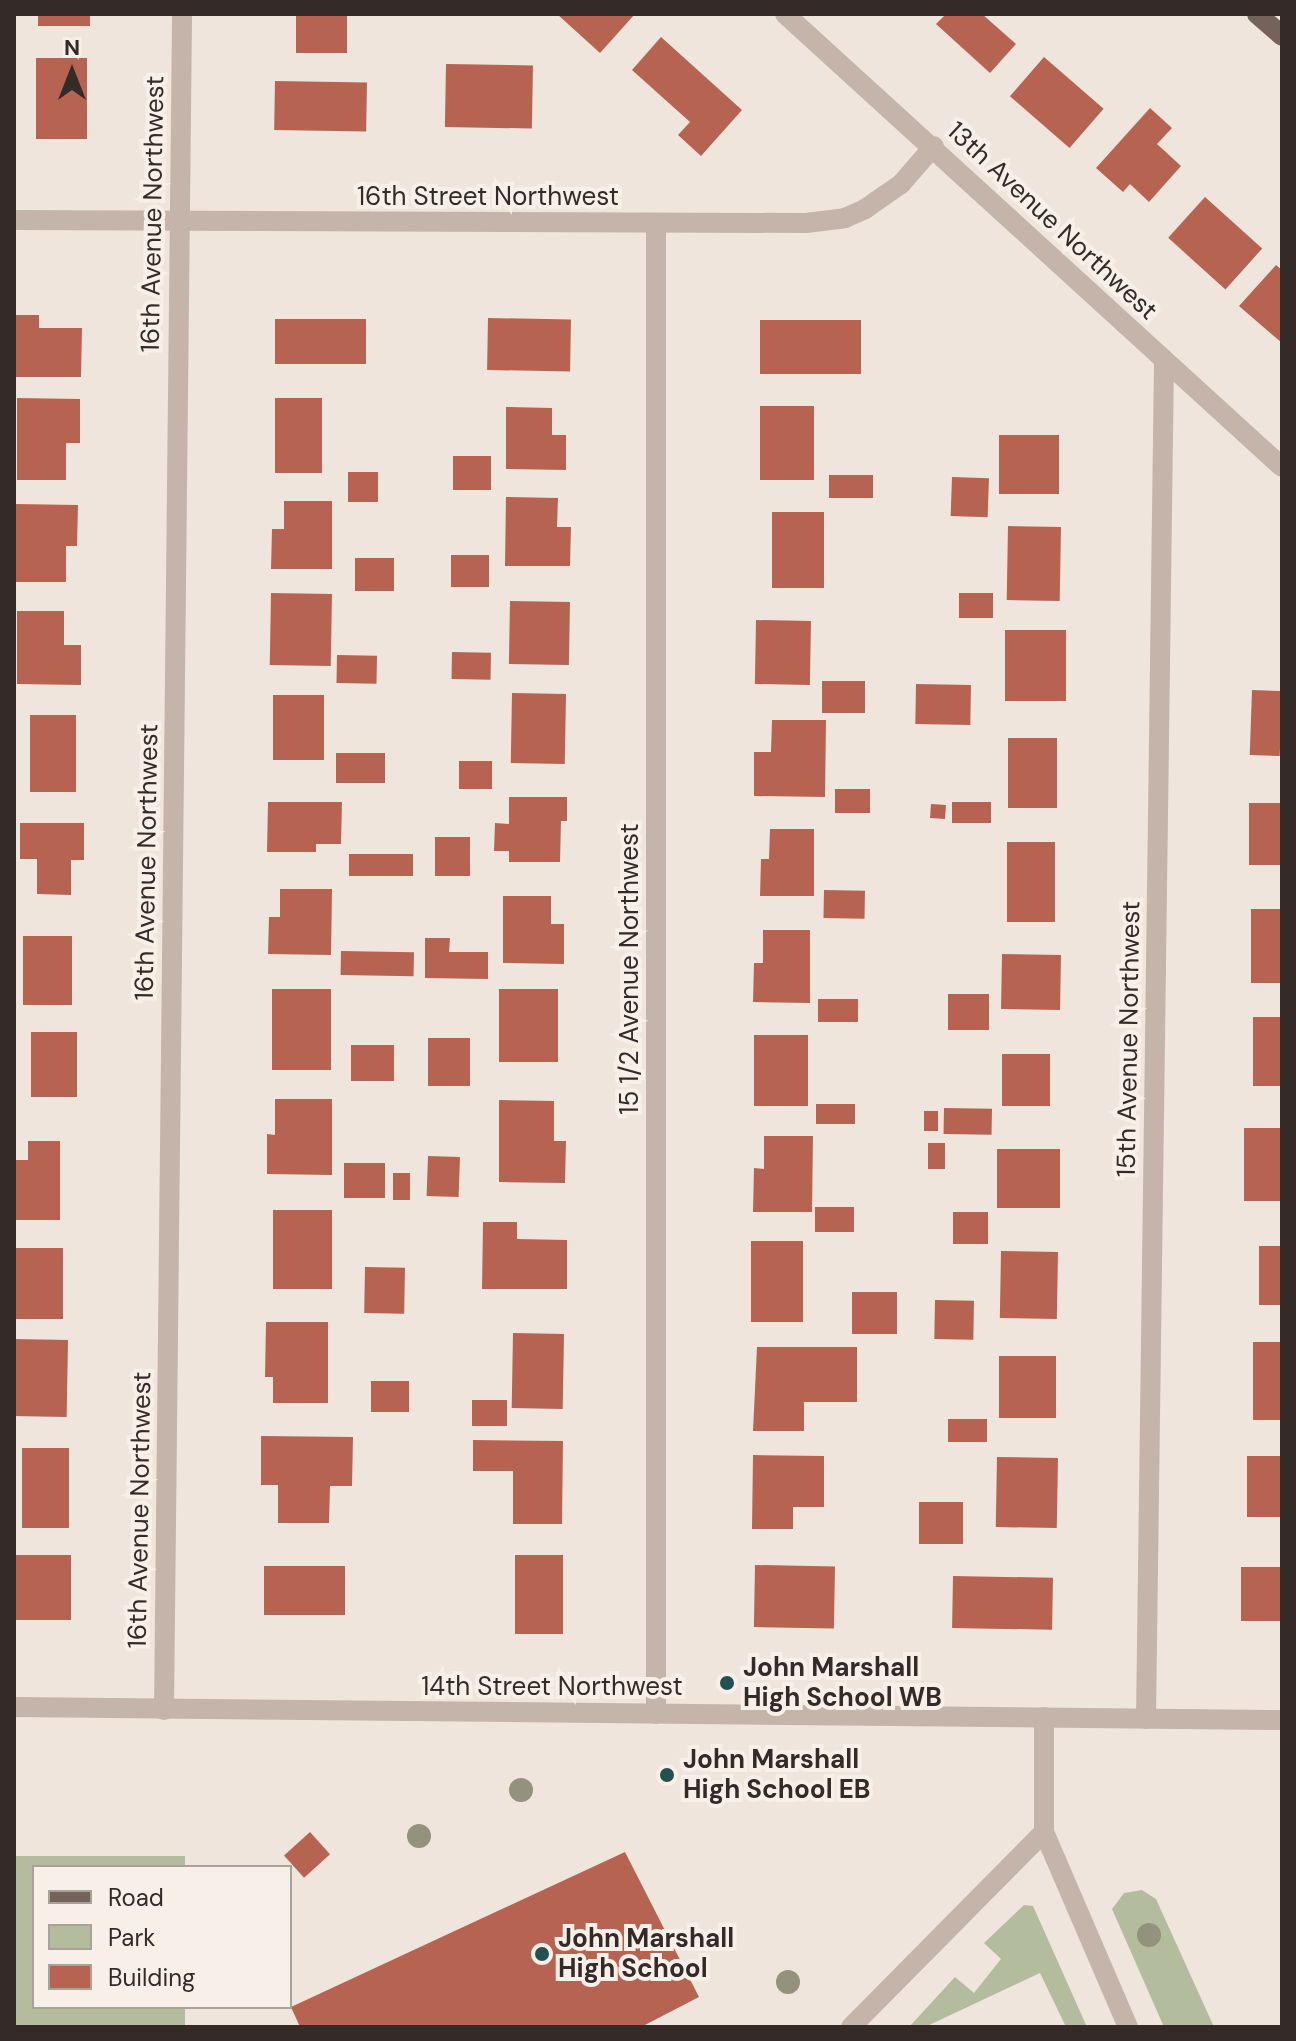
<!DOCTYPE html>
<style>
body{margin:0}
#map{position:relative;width:1296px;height:2041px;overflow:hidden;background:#efe5dd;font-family:"DM Sans",sans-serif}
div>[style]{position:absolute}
.green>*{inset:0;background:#b4bc9e}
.building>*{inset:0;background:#b76352;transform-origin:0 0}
.minor>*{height:20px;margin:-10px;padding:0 10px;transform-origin:10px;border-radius:10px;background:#c5b4aa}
.major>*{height:20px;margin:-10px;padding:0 10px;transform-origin:10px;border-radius:10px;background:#74625b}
.trees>*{width:24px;height:24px;margin:-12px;border-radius:50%;background:#92927d}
.dots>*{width:22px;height:22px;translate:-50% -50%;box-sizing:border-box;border:4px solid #f7efe8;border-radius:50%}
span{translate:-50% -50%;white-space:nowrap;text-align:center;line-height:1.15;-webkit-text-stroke:8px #f7efe8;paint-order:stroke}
.street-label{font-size:26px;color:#342b29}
.poi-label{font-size:26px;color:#342b29;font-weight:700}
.left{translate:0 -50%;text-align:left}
.frame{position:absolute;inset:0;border:16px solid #342b29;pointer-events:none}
.legend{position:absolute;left:32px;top:1865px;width:260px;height:144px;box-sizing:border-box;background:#f7efe8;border:2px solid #a9a19c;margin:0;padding:10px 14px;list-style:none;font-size:24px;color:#342b29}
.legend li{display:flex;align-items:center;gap:16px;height:40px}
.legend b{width:40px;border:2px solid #a9a19c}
.north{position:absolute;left:32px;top:32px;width:80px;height:80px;-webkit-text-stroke:6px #f7efe8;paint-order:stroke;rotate:0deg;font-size:22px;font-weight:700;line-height:32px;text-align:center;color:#342b29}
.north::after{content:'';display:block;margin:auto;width:28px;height:36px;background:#342b29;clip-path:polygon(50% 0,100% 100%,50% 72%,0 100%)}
</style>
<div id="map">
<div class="green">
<div style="clip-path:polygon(14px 1856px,185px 1856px,185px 1867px,34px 1867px,34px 2007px,185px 2007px,185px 2027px,14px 2027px)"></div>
<div style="clip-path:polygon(1142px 1890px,1156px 1899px,1214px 2027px,1164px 2027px,1112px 1909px,1124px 1893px)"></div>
<div style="clip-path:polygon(1024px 1905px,1033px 1906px,1087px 2027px,1066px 2027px,1040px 1973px,925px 2027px,909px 2027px,955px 1977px,974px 1993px,1001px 1959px,984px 1943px)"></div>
</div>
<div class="building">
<div style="left:38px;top:14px;width:52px;height:12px"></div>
<div style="left:296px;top:14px;width:51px;height:39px"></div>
<div style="clip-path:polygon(557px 14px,635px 14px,600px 53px)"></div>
<div style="clip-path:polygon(946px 14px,982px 14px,1016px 44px,990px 73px,936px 24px)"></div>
<div style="clip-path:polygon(661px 37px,742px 110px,701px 156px,678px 135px,690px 122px,632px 70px)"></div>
<div style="left:1044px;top:57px;width:79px;height:52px;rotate:41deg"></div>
<div style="left:36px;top:58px;width:51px;height:81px"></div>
<div style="left:446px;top:64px;width:87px;height:63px;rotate:1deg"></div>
<div style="left:275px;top:81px;width:92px;height:49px;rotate:1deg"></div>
<div style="clip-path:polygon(1150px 108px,1172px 128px,1157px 144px,1181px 166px,1149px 202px,1130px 184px,1123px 192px,1096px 168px)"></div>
<div style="left:1205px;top:197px;width:77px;height:55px;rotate:42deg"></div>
<div style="clip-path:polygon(1276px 265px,1282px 270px,1282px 343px,1239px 306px)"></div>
<div style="clip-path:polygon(14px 315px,39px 315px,39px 328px,82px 328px,81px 377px,14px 377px)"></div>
<div style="left:488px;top:318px;width:83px;height:52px;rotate:1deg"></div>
<div style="left:275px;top:319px;width:91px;height:45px"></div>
<div style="left:760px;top:320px;width:101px;height:54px"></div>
<div style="clip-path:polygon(17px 398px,80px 399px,80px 443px,66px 443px,66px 480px,17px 480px)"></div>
<div style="left:275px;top:398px;width:47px;height:75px"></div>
<div style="left:760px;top:406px;width:54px;height:74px"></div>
<div style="clip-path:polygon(506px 407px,552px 408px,552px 435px,566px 435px,566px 470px,506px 469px)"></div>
<div style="left:999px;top:435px;width:60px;height:59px"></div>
<div style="left:453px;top:456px;width:38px;height:34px"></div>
<div style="left:348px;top:472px;width:30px;height:30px"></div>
<div style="left:829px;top:475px;width:44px;height:23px"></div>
<div style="left:952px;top:477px;width:37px;height:39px;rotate:2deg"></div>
<div style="clip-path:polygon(506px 497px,558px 498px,557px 527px,571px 527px,570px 566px,505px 566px)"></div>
<div style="clip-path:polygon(284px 501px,332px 501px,332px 569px,271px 569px,272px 529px,284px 529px)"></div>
<div style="clip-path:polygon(14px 504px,78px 505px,77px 546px,66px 546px,66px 582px,16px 582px)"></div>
<div style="left:772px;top:512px;width:52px;height:76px"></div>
<div style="left:1008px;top:526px;width:53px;height:74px;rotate:1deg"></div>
<div style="left:451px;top:555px;width:38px;height:32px"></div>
<div style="left:355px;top:558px;width:39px;height:33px"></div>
<div style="left:271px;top:593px;width:61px;height:72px;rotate:1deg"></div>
<div style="left:959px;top:593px;width:34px;height:25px"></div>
<div style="left:510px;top:601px;width:60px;height:63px;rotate:1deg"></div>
<div style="clip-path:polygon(17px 611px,64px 611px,64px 645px,81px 645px,81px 685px,17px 684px)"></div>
<div style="left:756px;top:620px;width:55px;height:64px;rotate:1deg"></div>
<div style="left:1005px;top:630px;width:61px;height:71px"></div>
<div style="left:452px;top:652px;width:39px;height:27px;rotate:1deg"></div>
<div style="left:337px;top:655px;width:40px;height:28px;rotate:1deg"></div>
<div style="left:822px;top:681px;width:43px;height:32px"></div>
<div style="left:916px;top:684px;width:55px;height:40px;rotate:1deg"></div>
<div style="left:1252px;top:690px;width:30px;height:65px;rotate:2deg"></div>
<div style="left:512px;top:693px;width:54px;height:70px;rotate:1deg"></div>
<div style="left:273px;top:695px;width:51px;height:65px"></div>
<div style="left:30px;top:715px;width:46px;height:77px"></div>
<div style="clip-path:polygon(772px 720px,826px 720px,825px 797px,754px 796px,754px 752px,771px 752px)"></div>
<div style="left:1008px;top:738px;width:49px;height:70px"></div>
<div style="left:336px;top:753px;width:49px;height:30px"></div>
<div style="left:459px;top:761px;width:33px;height:28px"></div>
<div style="left:835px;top:789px;width:35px;height:24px"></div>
<div style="clip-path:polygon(509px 797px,567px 797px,567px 821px,561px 821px,560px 862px,509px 862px,509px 851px,494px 851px,495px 823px,509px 824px)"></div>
<div style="clip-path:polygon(268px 802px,342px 802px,341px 844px,316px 844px,316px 852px,267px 852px)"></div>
<div style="left:952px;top:802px;width:39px;height:21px"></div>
<div style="left:1249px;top:803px;width:33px;height:62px"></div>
<div style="left:931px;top:804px;width:15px;height:14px;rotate:4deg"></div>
<div style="clip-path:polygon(20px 823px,84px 823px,84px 860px,71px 860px,71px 895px,37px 894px,37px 859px,20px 859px)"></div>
<div style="clip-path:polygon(770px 829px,814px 829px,814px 896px,760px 896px,761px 859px,769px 859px)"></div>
<div style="left:435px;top:837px;width:35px;height:39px"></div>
<div style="left:1007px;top:842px;width:48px;height:80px"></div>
<div style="left:349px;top:854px;width:64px;height:22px"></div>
<div style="clip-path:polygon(280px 889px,332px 889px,331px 955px,268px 954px,269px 917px,280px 917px)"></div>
<div style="left:824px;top:890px;width:41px;height:28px;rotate:1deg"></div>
<div style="clip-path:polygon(503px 896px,551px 896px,551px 924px,564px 924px,564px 964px,503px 963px)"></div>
<div style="left:1251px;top:909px;width:31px;height:74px"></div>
<div style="clip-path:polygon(763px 930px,810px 930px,810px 1003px,753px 1002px,754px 963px,763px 963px)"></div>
<div style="left:23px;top:936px;width:49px;height:69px"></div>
<div style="clip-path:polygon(425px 938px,450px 938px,449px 952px,488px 952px,488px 979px,425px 978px)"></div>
<div style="left:341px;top:951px;width:73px;height:24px;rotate:1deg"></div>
<div style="left:1002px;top:954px;width:59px;height:55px;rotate:1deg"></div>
<div style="left:272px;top:989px;width:59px;height:81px"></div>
<div style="left:499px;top:989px;width:59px;height:73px"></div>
<div style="left:948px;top:994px;width:41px;height:36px"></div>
<div style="left:818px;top:999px;width:40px;height:23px"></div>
<div style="left:1253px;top:1017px;width:29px;height:69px"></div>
<div style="left:31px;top:1032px;width:46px;height:65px"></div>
<div style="left:754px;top:1035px;width:54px;height:71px"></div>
<div style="left:428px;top:1038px;width:42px;height:48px"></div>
<div style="left:351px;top:1045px;width:43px;height:36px"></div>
<div style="left:1002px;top:1054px;width:48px;height:52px"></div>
<div style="clip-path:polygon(275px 1099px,332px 1099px,332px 1175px,267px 1174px,267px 1134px,275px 1135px)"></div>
<div style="clip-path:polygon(499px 1100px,554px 1101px,554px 1141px,566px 1141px,565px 1183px,499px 1182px)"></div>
<div style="left:816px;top:1104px;width:39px;height:20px"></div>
<div style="left:944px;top:1108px;width:48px;height:26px;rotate:1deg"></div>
<div style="left:924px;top:1111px;width:14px;height:20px"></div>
<div style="left:1244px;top:1128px;width:38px;height:73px"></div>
<div style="clip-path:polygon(764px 1136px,813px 1136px,812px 1212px,753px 1212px,754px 1168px,764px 1169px)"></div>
<div style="clip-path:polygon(28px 1141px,60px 1141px,60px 1220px,14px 1220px,14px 1160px,28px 1160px)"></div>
<div style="left:928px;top:1143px;width:17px;height:26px"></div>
<div style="left:997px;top:1149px;width:63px;height:59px"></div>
<div style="left:428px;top:1156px;width:32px;height:40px;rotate:2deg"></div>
<div style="left:344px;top:1163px;width:41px;height:35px"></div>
<div style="left:393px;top:1173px;width:17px;height:27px"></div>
<div style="left:815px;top:1207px;width:39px;height:25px"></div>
<div style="left:273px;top:1210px;width:59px;height:79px"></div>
<div style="left:953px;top:1212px;width:35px;height:32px"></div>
<div style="clip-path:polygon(483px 1222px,517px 1222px,517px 1239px,567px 1240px,567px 1289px,482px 1289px)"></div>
<div style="left:751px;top:1241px;width:52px;height:81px"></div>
<div style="left:1259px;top:1246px;width:23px;height:59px"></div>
<div style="left:14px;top:1248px;width:49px;height:71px"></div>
<div style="left:1001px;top:1251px;width:57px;height:67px;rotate:1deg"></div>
<div style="left:365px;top:1267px;width:40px;height:46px;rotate:1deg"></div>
<div style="left:852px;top:1292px;width:45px;height:42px"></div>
<div style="left:935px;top:1300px;width:39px;height:39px;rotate:1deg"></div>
<div style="clip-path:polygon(266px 1322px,328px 1322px,328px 1403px,273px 1403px,273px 1377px,265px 1377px)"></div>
<div style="left:513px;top:1333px;width:51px;height:75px;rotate:1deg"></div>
<div style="left:14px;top:1339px;width:54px;height:77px;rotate:1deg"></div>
<div style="left:1253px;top:1342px;width:29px;height:78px"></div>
<div style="clip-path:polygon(757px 1347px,857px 1347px,857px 1402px,804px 1402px,804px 1431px,753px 1431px)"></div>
<div style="left:999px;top:1356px;width:57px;height:62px"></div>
<div style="left:371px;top:1381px;width:38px;height:31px"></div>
<div style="left:472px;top:1400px;width:35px;height:26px"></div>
<div style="left:948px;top:1419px;width:39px;height:23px"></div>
<div style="clip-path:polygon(261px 1436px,353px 1437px,352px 1486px,330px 1486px,329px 1523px,278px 1523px,278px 1485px,261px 1485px)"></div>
<div style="clip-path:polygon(473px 1440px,563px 1441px,562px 1524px,513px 1524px,513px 1471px,473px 1471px)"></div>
<div style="left:22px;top:1448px;width:47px;height:80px"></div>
<div style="clip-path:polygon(753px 1455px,824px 1456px,824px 1507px,793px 1507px,793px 1529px,752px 1529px)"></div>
<div style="left:1247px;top:1456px;width:35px;height:61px"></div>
<div style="left:997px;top:1457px;width:61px;height:70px;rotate:1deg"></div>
<div style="left:919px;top:1502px;width:44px;height:42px"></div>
<div style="left:14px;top:1555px;width:57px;height:65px"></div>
<div style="left:515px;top:1555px;width:48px;height:79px"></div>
<div style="left:755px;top:1565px;width:80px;height:62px;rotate:1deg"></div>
<div style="left:264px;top:1566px;width:81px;height:49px"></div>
<div style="left:1241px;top:1567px;width:41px;height:54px"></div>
<div style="left:953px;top:1576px;width:100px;height:52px;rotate:1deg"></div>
<div style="left:310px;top:1832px;width:30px;height:35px;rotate:48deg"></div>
<div style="clip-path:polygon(625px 1852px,699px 1997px,641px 2027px,300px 2027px,291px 2007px)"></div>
</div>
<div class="minor">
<div style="left:785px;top:14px;width:672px;rotate:42.35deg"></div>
<div style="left:14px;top:220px;width:792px;rotate:0.22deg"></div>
<div style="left:806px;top:223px;width:39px;rotate:-7deg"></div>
<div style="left:845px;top:218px;width:22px;rotate:-24deg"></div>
<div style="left:865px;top:209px;width:44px;rotate:-34.8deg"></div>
<div style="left:901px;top:184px;width:50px;rotate:-49deg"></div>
<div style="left:14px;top:1707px;width:1268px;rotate:0.59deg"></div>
<div style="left:164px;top:1710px;width:1696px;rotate:-89.39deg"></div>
<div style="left:656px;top:1714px;width:1490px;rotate:-90deg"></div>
<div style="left:1044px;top:1717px;width:115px;rotate:90deg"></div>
<div style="left:1044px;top:1832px;width:212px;rotate:66.7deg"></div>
<div style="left:1146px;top:1719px;width:1359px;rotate:-89.24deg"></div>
<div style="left:851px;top:2027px;width:274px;rotate:-45.3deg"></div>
</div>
<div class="major">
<div style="left:1257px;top:14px;width:33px;rotate:41deg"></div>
</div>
<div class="trees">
<div style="left:521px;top:1790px"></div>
<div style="left:419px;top:1836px"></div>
<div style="left:1149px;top:1935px"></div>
<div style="left:788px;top:1982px"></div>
</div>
<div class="dots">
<div style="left:727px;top:1683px;background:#235050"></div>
<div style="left:667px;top:1775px;background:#235050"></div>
<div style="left:542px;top:1954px;background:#235050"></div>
</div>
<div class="street-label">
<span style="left:488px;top:197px">16th Street Northwest</span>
<span style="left:153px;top:214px;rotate:-89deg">16th Avenue Northwest</span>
<span style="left:1052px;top:221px;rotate:43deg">13th Avenue Northwest</span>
<span style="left:147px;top:862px;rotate:-89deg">16th Avenue Northwest</span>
<span style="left:630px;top:969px;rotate:-90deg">15 1/2 Avenue Northwest</span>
<span style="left:1129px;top:1039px;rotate:-89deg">15th Avenue Northwest</span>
<span style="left:140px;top:1510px;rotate:-89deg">16th Avenue Northwest</span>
<span style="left:552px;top:1687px">14th Street Northwest</span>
</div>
<div class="poi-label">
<span class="left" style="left:743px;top:1683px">John Marshall<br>High School WB</span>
<span class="left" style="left:683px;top:1775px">John Marshall<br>High School EB</span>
<span class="left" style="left:558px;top:1954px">John Marshall<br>High School</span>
</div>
<div class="frame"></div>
<ul class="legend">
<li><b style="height:10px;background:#74625b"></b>Road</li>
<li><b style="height:22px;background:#b4bc9e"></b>Park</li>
<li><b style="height:22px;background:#b76352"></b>Building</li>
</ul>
<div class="north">N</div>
</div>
